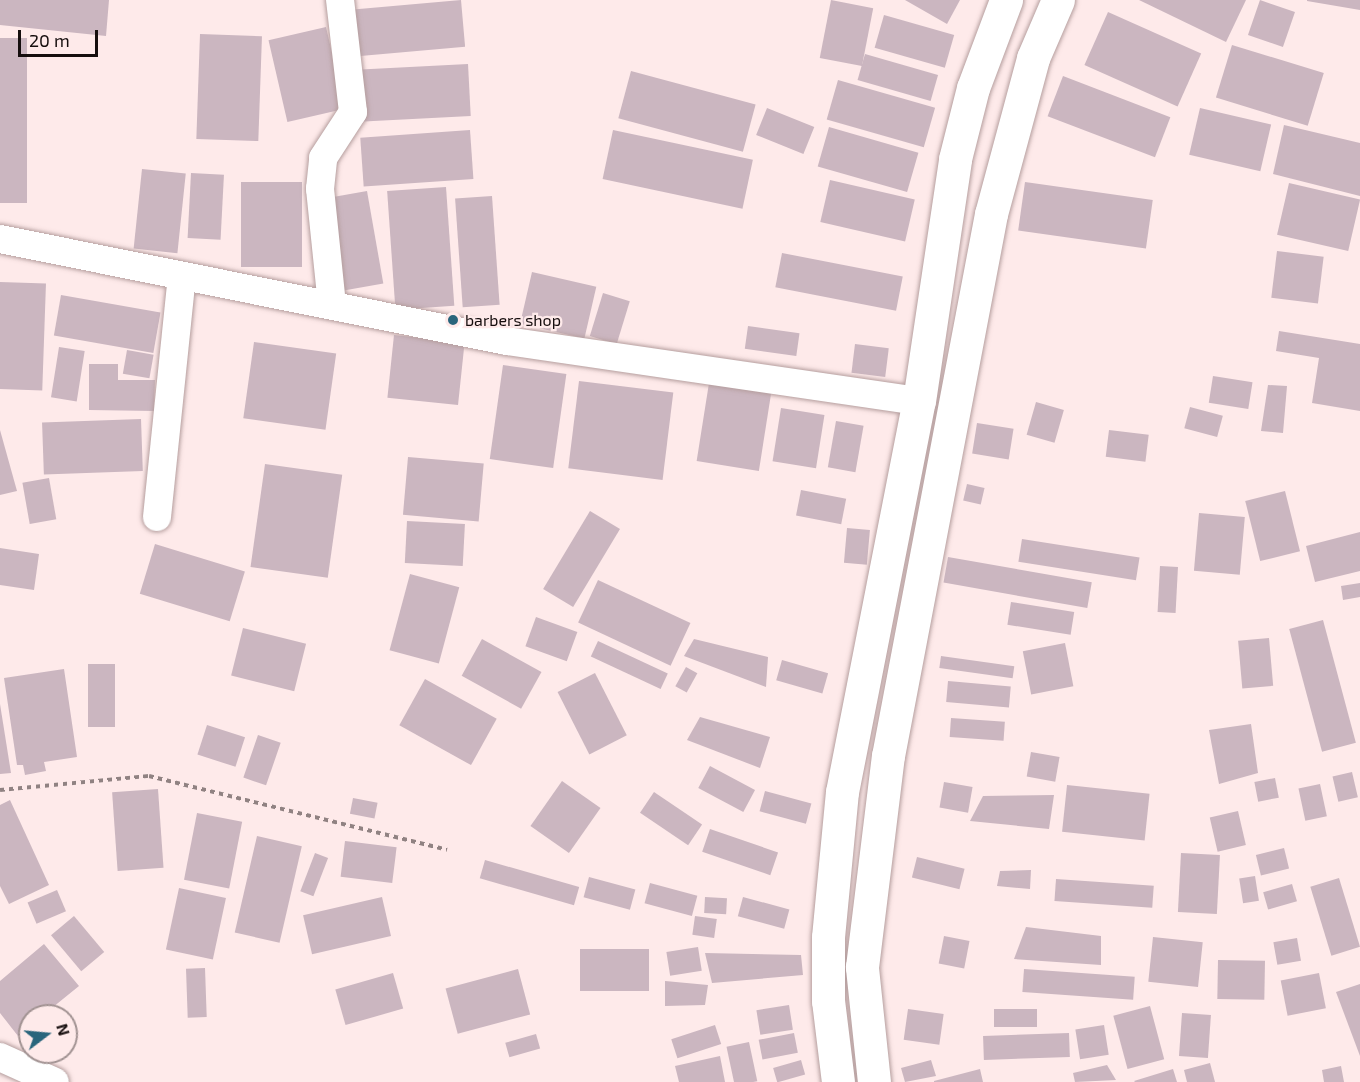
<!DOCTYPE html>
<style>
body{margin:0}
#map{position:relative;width:1360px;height:1082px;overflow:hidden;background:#feeaea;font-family:"Exo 2",sans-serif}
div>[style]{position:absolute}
.building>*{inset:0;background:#cbb6c0;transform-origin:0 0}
.path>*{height:4px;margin-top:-2px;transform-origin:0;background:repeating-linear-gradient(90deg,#908282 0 4.5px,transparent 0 9px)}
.roads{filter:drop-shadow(0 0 2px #b59e9e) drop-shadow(0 0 2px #b59e9e)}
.minor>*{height:28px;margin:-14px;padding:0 14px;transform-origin:14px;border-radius:14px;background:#fff}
.secondary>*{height:33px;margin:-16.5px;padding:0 16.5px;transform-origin:16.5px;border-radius:16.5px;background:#fff}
.dots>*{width:16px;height:16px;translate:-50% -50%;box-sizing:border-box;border:3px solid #feeaea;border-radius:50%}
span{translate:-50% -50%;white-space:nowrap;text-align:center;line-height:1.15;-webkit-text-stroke:4.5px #feeaea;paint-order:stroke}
.poi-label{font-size:16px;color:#160e0e}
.left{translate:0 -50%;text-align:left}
.north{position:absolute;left:18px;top:1004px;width:60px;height:60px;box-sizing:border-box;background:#feeaea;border:2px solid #a19292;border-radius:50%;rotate:74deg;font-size:16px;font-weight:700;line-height:24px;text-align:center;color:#160e0e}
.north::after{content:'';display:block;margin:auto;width:21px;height:27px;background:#29657c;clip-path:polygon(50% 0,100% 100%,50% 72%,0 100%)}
.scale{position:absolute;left:18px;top:30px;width:80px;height:27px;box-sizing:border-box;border:3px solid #160e0e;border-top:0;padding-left:8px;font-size:18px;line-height:21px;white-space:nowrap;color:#160e0e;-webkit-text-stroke:4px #feeaea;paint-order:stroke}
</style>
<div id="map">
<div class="building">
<div style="clip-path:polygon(0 0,109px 0,106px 36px,0 25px)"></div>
<div style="left:461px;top:0;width:47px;height:108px;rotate:85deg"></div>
<div style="left:831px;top:0;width:43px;height:59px;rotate:11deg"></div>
<div style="clip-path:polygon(905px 0,960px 0,947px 24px)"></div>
<div style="clip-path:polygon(1139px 0,1246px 0,1226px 42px)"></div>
<div style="left:1260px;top:0;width:37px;height:37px;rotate:19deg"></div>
<div style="clip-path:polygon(1360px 0,1360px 10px,1307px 1px,1307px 0)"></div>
<div style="left:1108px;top:12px;width:102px;height:58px;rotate:24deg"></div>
<div style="left:884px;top:15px;width:73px;height:34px;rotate:16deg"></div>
<div style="left:326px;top:27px;width:84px;height:59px;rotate:77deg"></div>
<div style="left:200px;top:34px;width:62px;height:105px;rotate:2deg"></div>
<div style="left:0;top:38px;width:27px;height:165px"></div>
<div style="left:1232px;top:45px;width:96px;height:55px;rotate:17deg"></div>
<div style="left:865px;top:54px;width:76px;height:27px;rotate:16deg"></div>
<div style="left:468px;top:64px;width:52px;height:107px;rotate:87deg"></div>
<div style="left:631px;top:71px;width:129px;height:49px;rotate:15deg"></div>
<div style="left:1063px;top:76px;width:115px;height:43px;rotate:21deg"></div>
<div style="left:838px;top:80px;width:101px;height:41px;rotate:16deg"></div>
<div style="left:767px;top:108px;width:51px;height:29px;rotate:22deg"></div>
<div style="left:1200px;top:108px;width:73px;height:48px;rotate:13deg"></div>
<div style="clip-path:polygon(1284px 125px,1360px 143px,1360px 196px,1273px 174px)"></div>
<div style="left:829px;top:127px;width:93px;height:41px;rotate:16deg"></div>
<div style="left:470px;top:130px;width:49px;height:110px;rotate:86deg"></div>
<div style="left:613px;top:130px;width:143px;height:50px;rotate:12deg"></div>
<div style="left:142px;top:169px;width:44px;height:80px;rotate:6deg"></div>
<div style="left:191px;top:173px;width:33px;height:65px;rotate:3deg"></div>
<div style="left:830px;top:180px;width:87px;height:43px;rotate:13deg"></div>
<div style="left:302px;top:182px;width:85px;height:61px;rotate:90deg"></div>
<div style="left:1025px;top:182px;width:129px;height:49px;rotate:8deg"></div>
<div style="left:1289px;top:183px;width:73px;height:53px;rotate:13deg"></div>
<div style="left:446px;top:187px;width:119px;height:59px;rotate:86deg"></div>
<div style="left:367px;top:191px;width:94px;height:43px;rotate:80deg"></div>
<div style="left:492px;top:196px;width:109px;height:37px;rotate:86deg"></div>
<div style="left:1277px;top:251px;width:47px;height:47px;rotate:7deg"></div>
<div style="left:782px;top:253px;width:123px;height:35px;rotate:11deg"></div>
<div style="left:532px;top:272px;width:66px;height:53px;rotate:13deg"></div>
<div style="left:0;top:282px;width:46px;height:107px;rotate:2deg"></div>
<div style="left:603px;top:293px;width:28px;height:45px;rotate:17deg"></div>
<div style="left:61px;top:295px;width:101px;height:41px;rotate:10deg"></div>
<div style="left:748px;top:326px;width:52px;height:23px;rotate:8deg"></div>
<div style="clip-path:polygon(1279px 331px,1360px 344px,1360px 411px,1312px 403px,1319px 358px,1276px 351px)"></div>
<div style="left:394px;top:335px;width:71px;height:63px;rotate:6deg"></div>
<div style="left:254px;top:342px;width:83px;height:77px;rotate:8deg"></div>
<div style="left:855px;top:344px;width:34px;height:29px;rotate:7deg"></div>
<div style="left:59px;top:347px;width:26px;height:51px;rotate:9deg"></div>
<div style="left:127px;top:350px;width:27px;height:24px;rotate:10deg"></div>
<div style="clip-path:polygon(89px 364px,118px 364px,118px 380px,155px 380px,154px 411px,89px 410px)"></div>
<div style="left:503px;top:365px;width:64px;height:95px;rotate:8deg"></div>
<div style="left:1213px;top:376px;width:40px;height:27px;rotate:9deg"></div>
<div style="left:579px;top:381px;width:95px;height:88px;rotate:7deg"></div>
<div style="left:709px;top:383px;width:63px;height:79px;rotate:9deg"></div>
<div style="clip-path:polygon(1268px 385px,1287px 386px,1283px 433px,1261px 431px)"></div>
<div style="left:1036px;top:402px;width:29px;height:34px;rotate:16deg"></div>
<div style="left:1190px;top:407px;width:34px;height:22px;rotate:15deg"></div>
<div style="left:781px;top:408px;width:44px;height:54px;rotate:9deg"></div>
<div style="left:141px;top:419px;width:52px;height:99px;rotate:88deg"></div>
<div style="left:836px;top:421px;width:28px;height:47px;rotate:10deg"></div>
<div style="left:977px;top:423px;width:37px;height:31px;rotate:9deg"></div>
<div style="clip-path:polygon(0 430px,17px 491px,0 495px)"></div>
<div style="left:1109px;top:430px;width:40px;height:27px;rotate:7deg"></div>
<div style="left:408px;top:457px;width:76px;height:58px;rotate:5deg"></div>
<div style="left:265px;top:464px;width:78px;height:104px;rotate:8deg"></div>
<div style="left:49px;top:478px;width:42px;height:27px;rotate:80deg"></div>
<div style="left:967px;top:484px;width:18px;height:17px;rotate:13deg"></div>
<div style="left:801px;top:490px;width:46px;height:26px;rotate:11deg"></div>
<div style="left:1285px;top:491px;width:62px;height:41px;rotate:76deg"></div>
<div style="left:590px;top:511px;width:35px;height:91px;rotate:31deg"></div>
<div style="left:1199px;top:513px;width:46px;height:58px;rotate:5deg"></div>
<div style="left:407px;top:521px;width:58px;height:42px;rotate:3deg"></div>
<div style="left:847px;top:528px;width:23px;height:35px;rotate:5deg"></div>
<div style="clip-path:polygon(1360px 532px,1360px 571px,1315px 582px,1306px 546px)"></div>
<div style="left:1022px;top:539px;width:119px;height:23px;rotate:9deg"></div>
<div style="left:155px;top:544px;width:94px;height:52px;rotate:17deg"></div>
<div style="clip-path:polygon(0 548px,39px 554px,34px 590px,0 585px)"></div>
<div style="left:948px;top:557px;width:146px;height:26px;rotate:10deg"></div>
<div style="left:1160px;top:566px;width:18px;height:46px;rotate:3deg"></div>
<div style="left:410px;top:574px;width:51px;height:79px;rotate:15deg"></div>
<div style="left:598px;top:580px;width:102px;height:47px;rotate:25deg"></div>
<div style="clip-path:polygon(1360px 583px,1360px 597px,1343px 600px,1341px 586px)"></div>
<div style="left:1011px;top:602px;width:64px;height:23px;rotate:9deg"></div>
<div style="left:536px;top:617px;width:44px;height:31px;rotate:20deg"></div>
<div style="left:1323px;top:620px;width:127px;height:35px;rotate:75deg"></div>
<div style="left:243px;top:628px;width:65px;height:49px;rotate:14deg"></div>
<div style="left:1269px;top:638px;width:48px;height:31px;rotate:85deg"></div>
<div style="left:482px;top:639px;width:68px;height:42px;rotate:29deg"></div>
<div style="clip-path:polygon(694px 639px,768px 657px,766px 687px,684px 656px)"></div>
<div style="left:598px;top:641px;width:77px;height:17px;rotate:25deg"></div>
<div style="left:1065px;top:643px;width:44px;height:43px;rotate:79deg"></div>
<div style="left:941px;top:656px;width:74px;height:12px;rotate:8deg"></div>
<div style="left:782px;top:660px;width:48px;height:21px;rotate:16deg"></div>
<div style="left:88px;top:664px;width:27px;height:63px"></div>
<div style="left:686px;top:667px;width:13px;height:22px;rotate:29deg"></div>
<div style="clip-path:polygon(64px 669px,77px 757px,44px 762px,46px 771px,25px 775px,23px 765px,17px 765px,4px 678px)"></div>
<div style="left:595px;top:673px;width:70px;height:42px;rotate:63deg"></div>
<div style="left:425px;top:679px;width:82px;height:53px;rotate:29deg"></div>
<div style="left:948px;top:681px;width:63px;height:21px;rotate:5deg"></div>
<div style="clip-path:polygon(0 704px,11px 773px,0 774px)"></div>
<div style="clip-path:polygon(700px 717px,770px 737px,760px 768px,687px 740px)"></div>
<div style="left:951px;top:718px;width:54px;height:19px;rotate:4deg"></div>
<div style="clip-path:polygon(1251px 724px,1258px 773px,1219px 784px,1209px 730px)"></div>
<div style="left:207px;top:725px;width:40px;height:31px;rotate:18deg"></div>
<div style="left:258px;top:735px;width:24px;height:45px;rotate:19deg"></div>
<div style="left:1031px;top:752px;width:29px;height:25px;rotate:10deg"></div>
<div style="left:710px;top:766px;width:51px;height:25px;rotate:28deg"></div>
<div style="left:1352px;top:772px;width:26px;height:20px;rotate:77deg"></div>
<div style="left:1275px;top:778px;width:20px;height:21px;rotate:79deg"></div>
<div style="left:562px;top:781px;width:47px;height:55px;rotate:35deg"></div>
<div style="left:944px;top:782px;width:29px;height:26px;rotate:10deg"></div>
<div style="left:1320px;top:784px;width:33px;height:22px;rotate:78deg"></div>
<div style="left:1067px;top:785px;width:83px;height:47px;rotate:6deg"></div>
<div style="left:158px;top:789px;width:79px;height:46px;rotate:86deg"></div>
<div style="left:765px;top:791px;width:48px;height:21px;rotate:15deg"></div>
<div style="left:654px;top:792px;width:58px;height:25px;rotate:34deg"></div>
<div style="clip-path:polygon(1054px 795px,1049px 829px,970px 821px,983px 796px)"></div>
<div style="left:353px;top:798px;width:25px;height:16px;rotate:11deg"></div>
<div style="clip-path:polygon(10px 800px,49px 885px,9px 904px,0 886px,0 805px)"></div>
<div style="left:1238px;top:811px;width:35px;height:29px;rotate:77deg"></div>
<div style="left:197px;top:813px;width:46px;height:68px;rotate:11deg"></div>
<div style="left:710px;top:829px;width:72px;height:24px;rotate:19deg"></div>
<div style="left:257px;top:836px;width:46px;height:99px;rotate:13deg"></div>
<div style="left:345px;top:841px;width:52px;height:36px;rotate:7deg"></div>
<div style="left:1284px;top:848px;width:21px;height:29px;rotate:76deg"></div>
<div style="left:315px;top:853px;width:14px;height:41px;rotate:21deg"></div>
<div style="left:1181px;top:853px;width:39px;height:59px;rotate:3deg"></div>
<div style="left:917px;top:857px;width:49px;height:21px;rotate:14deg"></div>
<div style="left:485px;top:860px;width:98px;height:19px;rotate:16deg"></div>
<div style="clip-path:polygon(1031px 870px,1030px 889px,997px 886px,1000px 871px)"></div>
<div style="left:1255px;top:876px;width:25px;height:16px;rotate:81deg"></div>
<div style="left:589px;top:877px;width:48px;height:21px;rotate:15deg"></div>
<div style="left:1339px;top:878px;width:72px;height:30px;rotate:73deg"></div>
<div style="left:1056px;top:879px;width:98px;height:22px;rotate:4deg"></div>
<div style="left:650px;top:883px;width:49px;height:21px;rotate:15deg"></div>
<div style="left:1292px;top:884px;width:18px;height:30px;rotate:74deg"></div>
<div style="left:179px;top:888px;width:48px;height:63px;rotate:12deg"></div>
<div style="left:57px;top:890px;width:23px;height:32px;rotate:67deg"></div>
<div style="left:382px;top:897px;width:40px;height:81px;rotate:77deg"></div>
<div style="left:705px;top:897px;width:22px;height:16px;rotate:3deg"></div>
<div style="left:743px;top:897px;width:48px;height:20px;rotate:15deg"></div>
<div style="left:74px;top:916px;width:47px;height:30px;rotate:50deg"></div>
<div style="left:695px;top:916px;width:22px;height:19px;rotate:8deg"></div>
<div style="clip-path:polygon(1026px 927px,1101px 936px,1101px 965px,1014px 959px)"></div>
<div style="left:944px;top:936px;width:26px;height:28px;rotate:11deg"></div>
<div style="left:1153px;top:937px;width:50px;height:45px;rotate:6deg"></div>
<div style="left:1297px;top:938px;width:23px;height:24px;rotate:80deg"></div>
<div style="clip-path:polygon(44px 944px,79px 986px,42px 1016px,30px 1016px,30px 1026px,18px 1036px,0 1013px,0 981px)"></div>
<div style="left:698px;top:947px;width:24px;height:32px;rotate:81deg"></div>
<div style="left:580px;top:949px;width:69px;height:42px"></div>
<div style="clip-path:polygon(705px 953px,801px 955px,803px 975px,712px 983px)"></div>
<div style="left:1218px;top:960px;width:47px;height:39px;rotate:1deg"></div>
<div style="left:205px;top:968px;width:49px;height:19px;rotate:88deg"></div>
<div style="left:518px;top:969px;width:47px;height:75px;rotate:75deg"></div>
<div style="left:1024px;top:969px;width:111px;height:23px;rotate:4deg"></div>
<div style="left:393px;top:973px;width:37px;height:60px;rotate:74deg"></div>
<div style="left:1319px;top:973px;width:36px;height:39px;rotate:79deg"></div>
<div style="clip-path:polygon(665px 981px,708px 985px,705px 1005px,665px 1006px)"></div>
<div style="clip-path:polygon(1360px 984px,1360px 1056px,1336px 992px)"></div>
<div style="left:789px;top:1005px;width:25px;height:33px;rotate:81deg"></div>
<div style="left:1150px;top:1006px;width:55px;height:38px;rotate:75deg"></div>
<div style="left:908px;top:1009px;width:36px;height:31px;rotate:8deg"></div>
<div style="left:1037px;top:1009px;width:18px;height:43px;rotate:90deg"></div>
<div style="left:1182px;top:1013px;width:29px;height:43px;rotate:4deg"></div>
<div style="left:715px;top:1025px;width:20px;height:46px;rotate:72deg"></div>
<div style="left:1104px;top:1025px;width:30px;height:29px;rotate:81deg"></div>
<div style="left:794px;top:1033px;width:20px;height:36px;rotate:79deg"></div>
<div style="left:1069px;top:1033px;width:24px;height:86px;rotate:88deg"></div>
<div style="left:536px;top:1034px;width:15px;height:32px;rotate:74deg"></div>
<div style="left:749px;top:1042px;width:40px;height:23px;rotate:78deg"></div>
<div style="clip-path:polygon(720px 1056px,725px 1082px,679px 1082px,675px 1066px)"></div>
<div style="left:801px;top:1060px;width:15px;height:29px;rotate:74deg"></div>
<div style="clip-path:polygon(931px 1060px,936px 1076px,905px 1082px,901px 1068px)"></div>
<div style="clip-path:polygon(1210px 1063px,1215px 1082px,1187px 1082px,1184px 1070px)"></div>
<div style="clip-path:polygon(1107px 1065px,1116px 1080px,1075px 1082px,1073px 1073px)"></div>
<div style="clip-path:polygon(1341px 1066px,1344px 1082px,1324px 1082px,1322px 1070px)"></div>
<div style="clip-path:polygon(980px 1069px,983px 1082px,934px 1082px,934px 1081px)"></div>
<div style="clip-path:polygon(1173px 1069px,1177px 1082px,1135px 1082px,1134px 1081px)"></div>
</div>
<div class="path">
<div style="left:0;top:790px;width:150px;rotate:-5.4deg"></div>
<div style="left:149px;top:776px;width:307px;rotate:13.9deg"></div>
</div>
<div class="roads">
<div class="minor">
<div style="left:0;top:239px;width:517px;rotate:11.38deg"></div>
<div style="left:507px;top:341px;width:416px;rotate:8.3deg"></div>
<div style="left:332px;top:305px;width:117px;rotate:-95.9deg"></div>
<div style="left:320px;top:189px;width:31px;rotate:-84deg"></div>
<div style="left:323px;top:158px;width:55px;rotate:-56.9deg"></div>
<div style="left:353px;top:112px;width:113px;rotate:-96.6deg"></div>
<div style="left:157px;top:517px;width:241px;rotate:-84.1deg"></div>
<div style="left:0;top:1057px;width:60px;rotate:24.4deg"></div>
</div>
<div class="secondary">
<div style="left:838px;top:1082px;width:82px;rotate:-97deg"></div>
<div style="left:828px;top:1001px;width:64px;rotate:-90deg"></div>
<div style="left:828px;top:937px;width:146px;rotate:-84.5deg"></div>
<div style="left:842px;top:792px;width:399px;rotate:-78.9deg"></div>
<div style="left:919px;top:401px;width:245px;rotate:-81.5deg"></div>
<div style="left:955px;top:159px;width:73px;rotate:-75.8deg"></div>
<div style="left:973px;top:88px;width:94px;rotate:-69.4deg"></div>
<div style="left:874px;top:1082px;width:116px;rotate:-96deg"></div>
<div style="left:862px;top:967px;width:213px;rotate:-83deg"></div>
<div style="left:888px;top:756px;width:552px;rotate:-79.24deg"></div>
<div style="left:991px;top:214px;width:162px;rotate:-74.9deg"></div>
<div style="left:1033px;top:58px;width:63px;rotate:-66.7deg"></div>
</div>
</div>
<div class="dots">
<div style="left:453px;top:320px;background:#29657c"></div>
</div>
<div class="poi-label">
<span class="left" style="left:465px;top:320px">barbers shop</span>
</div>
<div class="north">N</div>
<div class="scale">20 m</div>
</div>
